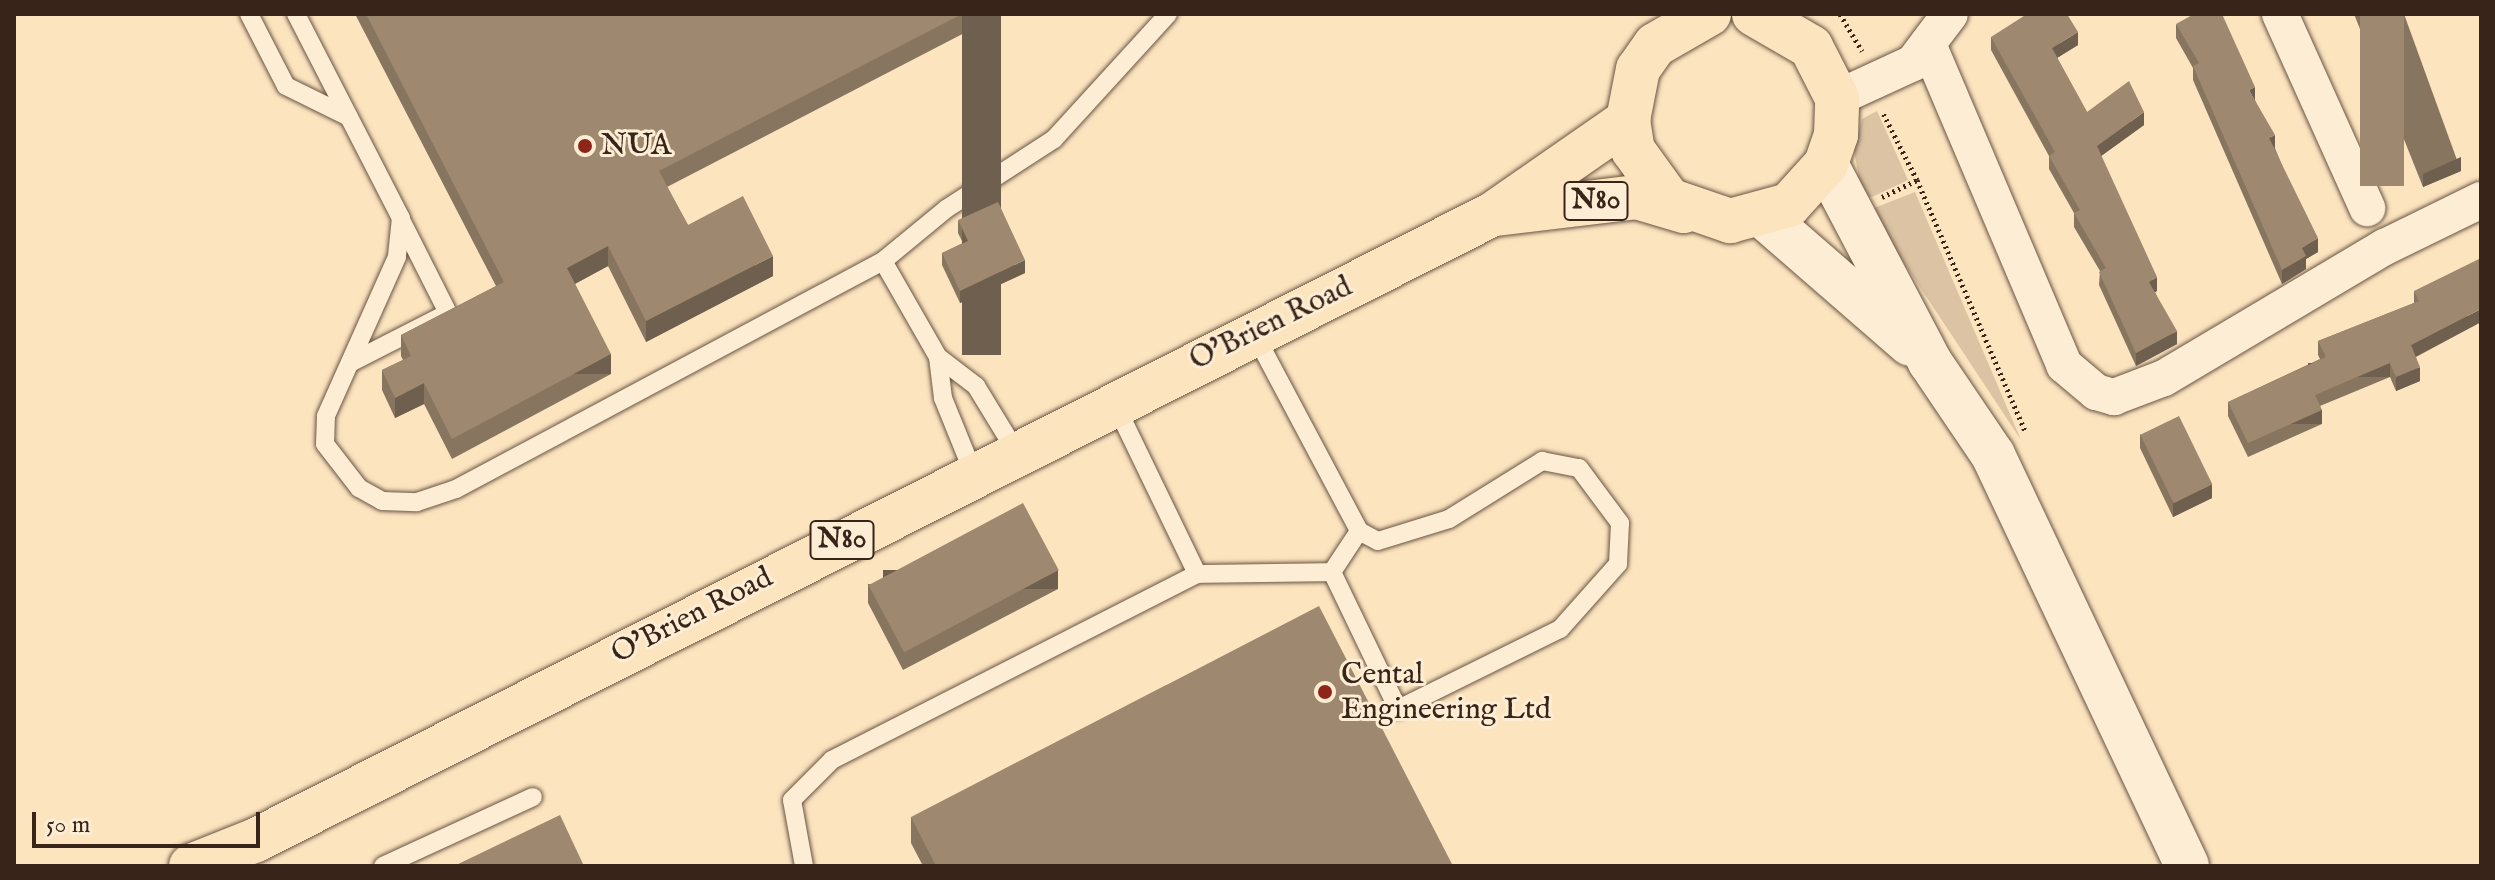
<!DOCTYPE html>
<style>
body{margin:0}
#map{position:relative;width:2495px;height:880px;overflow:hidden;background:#fce4bf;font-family:"IM FELL English",serif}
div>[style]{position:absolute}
.green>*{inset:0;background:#dbc3a3}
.path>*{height:5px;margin-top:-2.5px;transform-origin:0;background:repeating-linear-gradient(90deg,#382419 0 2px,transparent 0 6px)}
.roads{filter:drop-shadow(0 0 2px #695442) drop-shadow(0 0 2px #695442)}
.service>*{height:18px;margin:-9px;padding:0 9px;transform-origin:9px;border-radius:9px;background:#fdedd5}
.minor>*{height:36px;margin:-18px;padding:0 18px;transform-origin:18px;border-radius:18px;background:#fdedd5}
.secondary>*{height:44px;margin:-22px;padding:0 22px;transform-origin:22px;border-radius:22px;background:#fdedd5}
.primary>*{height:44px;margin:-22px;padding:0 22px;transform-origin:22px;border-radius:22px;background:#fce4bf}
.wall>*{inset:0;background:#88755f}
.shaded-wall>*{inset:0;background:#6f5f4e;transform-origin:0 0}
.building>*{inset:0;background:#9e886f;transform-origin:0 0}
.dots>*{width:22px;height:22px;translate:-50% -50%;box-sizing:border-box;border:4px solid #fdedd5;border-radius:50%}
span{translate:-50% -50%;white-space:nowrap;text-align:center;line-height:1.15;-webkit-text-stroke:6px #fdedd5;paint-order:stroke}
.shield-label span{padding:2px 6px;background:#fdedd5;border:2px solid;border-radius:6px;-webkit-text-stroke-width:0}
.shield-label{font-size:28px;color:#382419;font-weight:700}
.poi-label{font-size:30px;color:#382419}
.left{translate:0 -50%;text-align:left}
.street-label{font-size:30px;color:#382419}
.frame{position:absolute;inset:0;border:16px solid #382419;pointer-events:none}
.scale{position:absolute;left:32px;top:812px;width:228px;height:36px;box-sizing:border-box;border:4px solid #382419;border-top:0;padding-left:10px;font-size:24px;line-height:28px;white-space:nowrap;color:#382419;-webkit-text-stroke:6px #fdedd5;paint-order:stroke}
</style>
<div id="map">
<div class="green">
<div style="clip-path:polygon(1877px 111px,1908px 180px,1872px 197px,1862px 195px,1854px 150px,1862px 119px)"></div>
<div style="clip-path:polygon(1915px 192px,2021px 440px,1869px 210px)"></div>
</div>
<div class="path">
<div style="left:1840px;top:14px;width:43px;rotate:59.3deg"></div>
<div style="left:1917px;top:180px;width:275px;rotate:66.7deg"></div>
<div style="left:1882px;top:197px;width:39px;rotate:-26deg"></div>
<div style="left:1917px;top:180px;width:75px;rotate:-116.9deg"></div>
</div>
<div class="roads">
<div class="service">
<div style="left:249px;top:14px;width:81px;rotate:62.8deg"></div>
<div style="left:286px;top:86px;width:70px;rotate:26.2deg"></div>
<div style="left:296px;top:14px;width:229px;rotate:62.8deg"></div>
<div style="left:401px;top:218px;width:39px;rotate:96deg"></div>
<div style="left:397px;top:257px;width:174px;rotate:114.1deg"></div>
<div style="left:326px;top:416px;width:28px;rotate:92deg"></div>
<div style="left:325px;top:444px;width:56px;rotate:52.3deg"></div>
<div style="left:359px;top:488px;width:26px;rotate:29deg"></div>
<div style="left:382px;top:501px;width:35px;rotate:2deg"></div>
<div style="left:417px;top:502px;width:41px;rotate:-18.4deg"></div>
<div style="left:456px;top:489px;width:484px;rotate:-28.1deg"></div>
<div style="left:883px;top:261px;width:82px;rotate:-39.5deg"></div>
<div style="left:946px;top:209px;width:129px;rotate:-32.9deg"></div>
<div style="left:1054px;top:139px;width:169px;rotate:-47.6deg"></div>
<div style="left:883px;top:261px;width:111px;rotate:60.2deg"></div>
<div style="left:1255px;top:335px;width:222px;rotate:62deg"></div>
<div style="left:1359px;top:531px;width:21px;rotate:28deg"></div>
<div style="left:1378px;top:541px;width:74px;rotate:-17.2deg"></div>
<div style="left:1449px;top:519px;width:110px;rotate:-31.9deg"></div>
<div style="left:1542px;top:461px;width:38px;rotate:11deg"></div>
<div style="left:1579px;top:468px;width:69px;rotate:53.3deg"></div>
<div style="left:1620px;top:523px;width:41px;rotate:92.8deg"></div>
<div style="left:1618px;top:564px;width:87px;rotate:131.7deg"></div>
<div style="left:1560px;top:629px;width:181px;rotate:153.7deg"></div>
<div style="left:1398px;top:709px;width:152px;rotate:-115.7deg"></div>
<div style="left:1332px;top:572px;width:49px;rotate:-56.6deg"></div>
<div style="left:350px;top:363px;width:110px;rotate:-27deg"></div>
<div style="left:448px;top:313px;width:104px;rotate:-116.8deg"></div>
<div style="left:1115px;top:404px;width:189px;rotate:64.2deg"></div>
<div style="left:973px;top:472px;width:80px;rotate:-112.1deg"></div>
<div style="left:943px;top:398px;width:41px;rotate:-97deg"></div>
<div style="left:938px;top:357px;width:48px;rotate:37.3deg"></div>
<div style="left:976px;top:386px;width:75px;rotate:58.6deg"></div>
<div style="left:383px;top:866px;width:165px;rotate:-24.7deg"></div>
<div style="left:804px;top:866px;width:67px;rotate:-100.3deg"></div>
<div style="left:792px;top:800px;width:57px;rotate:-45deg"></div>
<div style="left:832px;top:760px;width:410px;rotate:-27deg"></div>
<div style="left:1197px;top:574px;width:135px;rotate:-0.8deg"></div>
</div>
<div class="minor">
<div style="left:2280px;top:14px;width:213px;rotate:65.8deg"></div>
<div style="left:1928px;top:44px;width:349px;rotate:67deg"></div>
<div style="left:2064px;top:365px;width:42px;rotate:40.2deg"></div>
<div style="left:2096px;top:392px;width:19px;rotate:16deg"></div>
<div style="left:2114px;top:397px;width:53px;rotate:-20.8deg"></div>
<div style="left:2164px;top:378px;width:257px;rotate:-30.7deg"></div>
<div style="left:2385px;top:247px;width:107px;rotate:-26.1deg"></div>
<div style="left:1837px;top:98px;width:84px;rotate:-24.7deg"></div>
<div style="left:1913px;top:63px;width:61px;rotate:-52.9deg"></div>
</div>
<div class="secondary">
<div style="left:1826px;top:164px;width:224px;rotate:62.3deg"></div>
<div style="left:1930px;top:362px;width:112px;rotate:55.9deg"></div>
<div style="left:1993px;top:455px;width:454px;rotate:64.7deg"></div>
<div style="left:1763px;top:216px;width:195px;rotate:41deg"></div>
</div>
<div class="primary">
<div style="left:1709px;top:14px;width:62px;rotate:150.1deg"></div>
<div style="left:1655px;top:45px;width:29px;rotate:125deg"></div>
<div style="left:1638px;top:69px;width:52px;rotate:101.1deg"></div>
<div style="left:1628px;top:120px;width:30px;rotate:81deg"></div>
<div style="left:1633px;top:150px;width:62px;rotate:54.2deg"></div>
<div style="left:1669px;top:200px;width:65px;rotate:19deg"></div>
<div style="left:1730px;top:221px;width:61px;rotate:-15.2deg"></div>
<div style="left:1789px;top:205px;width:55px;rotate:-47.9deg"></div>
<div style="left:1826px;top:164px;width:31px;rotate:-71deg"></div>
<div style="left:1836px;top:135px;width:37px;rotate:-88deg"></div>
<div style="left:1837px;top:98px;width:57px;rotate:-117deg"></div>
<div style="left:1811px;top:47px;width:66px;rotate:-149.9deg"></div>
<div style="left:1496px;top:214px;width:141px;rotate:-6.9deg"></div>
<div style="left:1636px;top:197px;width:50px;rotate:16.3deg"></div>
<div style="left:191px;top:866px;width:70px;rotate:-21.8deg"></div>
<div style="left:256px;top:840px;width:1386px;rotate:-26.84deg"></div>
<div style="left:1493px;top:214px;width:165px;rotate:-34.8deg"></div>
</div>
</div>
<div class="wall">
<div style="clip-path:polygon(355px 14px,1001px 14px,667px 187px,688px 225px,773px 276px,646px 342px,608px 266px,575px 284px,611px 374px,452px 459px,424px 404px,395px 418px,382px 390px,382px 370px,403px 360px,401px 356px,401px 335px,496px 286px)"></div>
<div style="clip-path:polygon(2354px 14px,2404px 14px,2461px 171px,2423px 187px)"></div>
<div style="clip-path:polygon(2176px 24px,2255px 100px,2318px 252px,2306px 259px,2306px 269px,2282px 284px,2193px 80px,2193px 68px,2176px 38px)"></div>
<div style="clip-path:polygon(1991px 37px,2078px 45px,2057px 58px,2087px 112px,2144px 125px,2101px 156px,2157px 291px,2155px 292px,2177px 344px,2136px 366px,2099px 285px,2100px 271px,2074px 227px,2074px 213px,2049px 169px,2049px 156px,1991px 50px)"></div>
<div style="clip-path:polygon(958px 220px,1025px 273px,960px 303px,942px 265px,942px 253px,963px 243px,958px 233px)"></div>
<div style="clip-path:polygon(2414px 291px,2481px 322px,2416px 357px,2420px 381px,2396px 391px,2390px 377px,2320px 406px,2322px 424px,2248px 457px,2228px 416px,2228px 402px,2320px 359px,2318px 355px,2318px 341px,2414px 303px)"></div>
<div style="clip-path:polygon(2140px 434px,2212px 498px,2173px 517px,2140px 448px)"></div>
<div style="clip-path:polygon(868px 584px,1058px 589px,903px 670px,868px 603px)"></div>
<div style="clip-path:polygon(911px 817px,1453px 866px,923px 866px,911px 843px)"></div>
</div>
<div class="shaded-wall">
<div style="left:962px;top:14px;width:39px;height:341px"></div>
<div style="clip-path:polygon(2078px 32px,2078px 45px,2052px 61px,2052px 48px)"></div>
<div style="clip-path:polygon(2255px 87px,2255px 101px,2249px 90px)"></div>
<div style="clip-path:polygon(2144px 112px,2144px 125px,2097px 159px,2097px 146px)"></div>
<div style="clip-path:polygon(2275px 135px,2275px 149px,2269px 138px)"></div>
<div style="clip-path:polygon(2461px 157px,2461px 171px,2423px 187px,2423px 174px)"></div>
<div style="clip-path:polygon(2318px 238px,2318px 252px,2306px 259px,2306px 269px,2282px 284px,2282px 270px,2302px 248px)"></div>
<div style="clip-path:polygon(608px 246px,608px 266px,567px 288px,567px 268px)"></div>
<div style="clip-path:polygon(773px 256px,773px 276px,646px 342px,646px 321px)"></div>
<div style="clip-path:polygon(1025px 260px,1025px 273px,960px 303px,960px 291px)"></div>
<div style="clip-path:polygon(2157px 277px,2157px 291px,2149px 295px,2149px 282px)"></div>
<div style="clip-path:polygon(2481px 309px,2481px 322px,2411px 359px,2411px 345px)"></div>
<div style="clip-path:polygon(2177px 331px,2177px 344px,2136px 366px,2136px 353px)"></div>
<div style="left:611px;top:354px;width:20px;height:180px;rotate:90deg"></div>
<div style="left:2390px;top:363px;width:14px;height:82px;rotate:90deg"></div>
<div style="clip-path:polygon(2420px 367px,2420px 381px,2396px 391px,2396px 377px)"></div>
<div style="clip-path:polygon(424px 383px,424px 404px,395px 418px,395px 398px)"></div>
<div style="left:2322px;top:410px;width:14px;height:81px;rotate:90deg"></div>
<div style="clip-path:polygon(2212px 484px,2212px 498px,2173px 517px,2173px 503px)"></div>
<div style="left:1058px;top:570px;width:19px;height:175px;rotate:90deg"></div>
</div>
<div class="building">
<div style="clip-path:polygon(366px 14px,962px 14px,659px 171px,688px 225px,743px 196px,773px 256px,646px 321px,608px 246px,567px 268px,611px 354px,452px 439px,424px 383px,395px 398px,382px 370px,411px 356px,401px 335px,504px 282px)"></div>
<div style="clip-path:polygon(2027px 14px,2067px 14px,2078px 32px,2052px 48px,2087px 112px,2129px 81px,2144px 112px,2097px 146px,2157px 277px,2149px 282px,2177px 331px,2136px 353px,2099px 272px,2106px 268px,2074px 213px,2080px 210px,2049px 156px,2055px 152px,1991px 37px)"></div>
<div style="clip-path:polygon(2194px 14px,2222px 14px,2255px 87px,2249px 90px,2275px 135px,2269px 138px,2318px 238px,2302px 248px,2306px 256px,2282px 270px,2193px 66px,2199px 63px,2176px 24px)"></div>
<div style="left:2360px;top:14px;width:44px;height:172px"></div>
<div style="clip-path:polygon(998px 202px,1025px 260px,960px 291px,942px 253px,968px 241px,958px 220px)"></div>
<div style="clip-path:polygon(2481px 258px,2481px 309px,2411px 345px,2420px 367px,2396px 377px,2390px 363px,2315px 395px,2322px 410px,2248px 443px,2228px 402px,2326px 357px,2318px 341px,2419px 301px,2414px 291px)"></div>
<div style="left:2179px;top:416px;width:76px;height:43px;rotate:64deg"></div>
<div style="left:1023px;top:503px;width:76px;height:175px;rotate:62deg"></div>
<div style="clip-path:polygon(1319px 606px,1453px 866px,936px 866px,911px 817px)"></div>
<div style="clip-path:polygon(560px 815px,584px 866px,454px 866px)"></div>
</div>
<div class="dots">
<div style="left:585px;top:146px;background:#8f2418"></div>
<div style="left:1325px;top:692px;background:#8f2418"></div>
</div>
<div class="shield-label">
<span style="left:1596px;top:201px">N80</span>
<span style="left:842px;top:540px">N80</span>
</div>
<div class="poi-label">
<span class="left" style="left:601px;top:146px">NUA</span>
<span class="left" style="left:1341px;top:692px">Cental<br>Engineering Ltd</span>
</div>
<div class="street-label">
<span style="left:1271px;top:324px;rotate:-26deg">O'Brien Road</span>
<span style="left:692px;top:616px;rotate:-27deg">O'Brien Road</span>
</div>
<div class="frame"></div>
<div class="scale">50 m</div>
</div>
